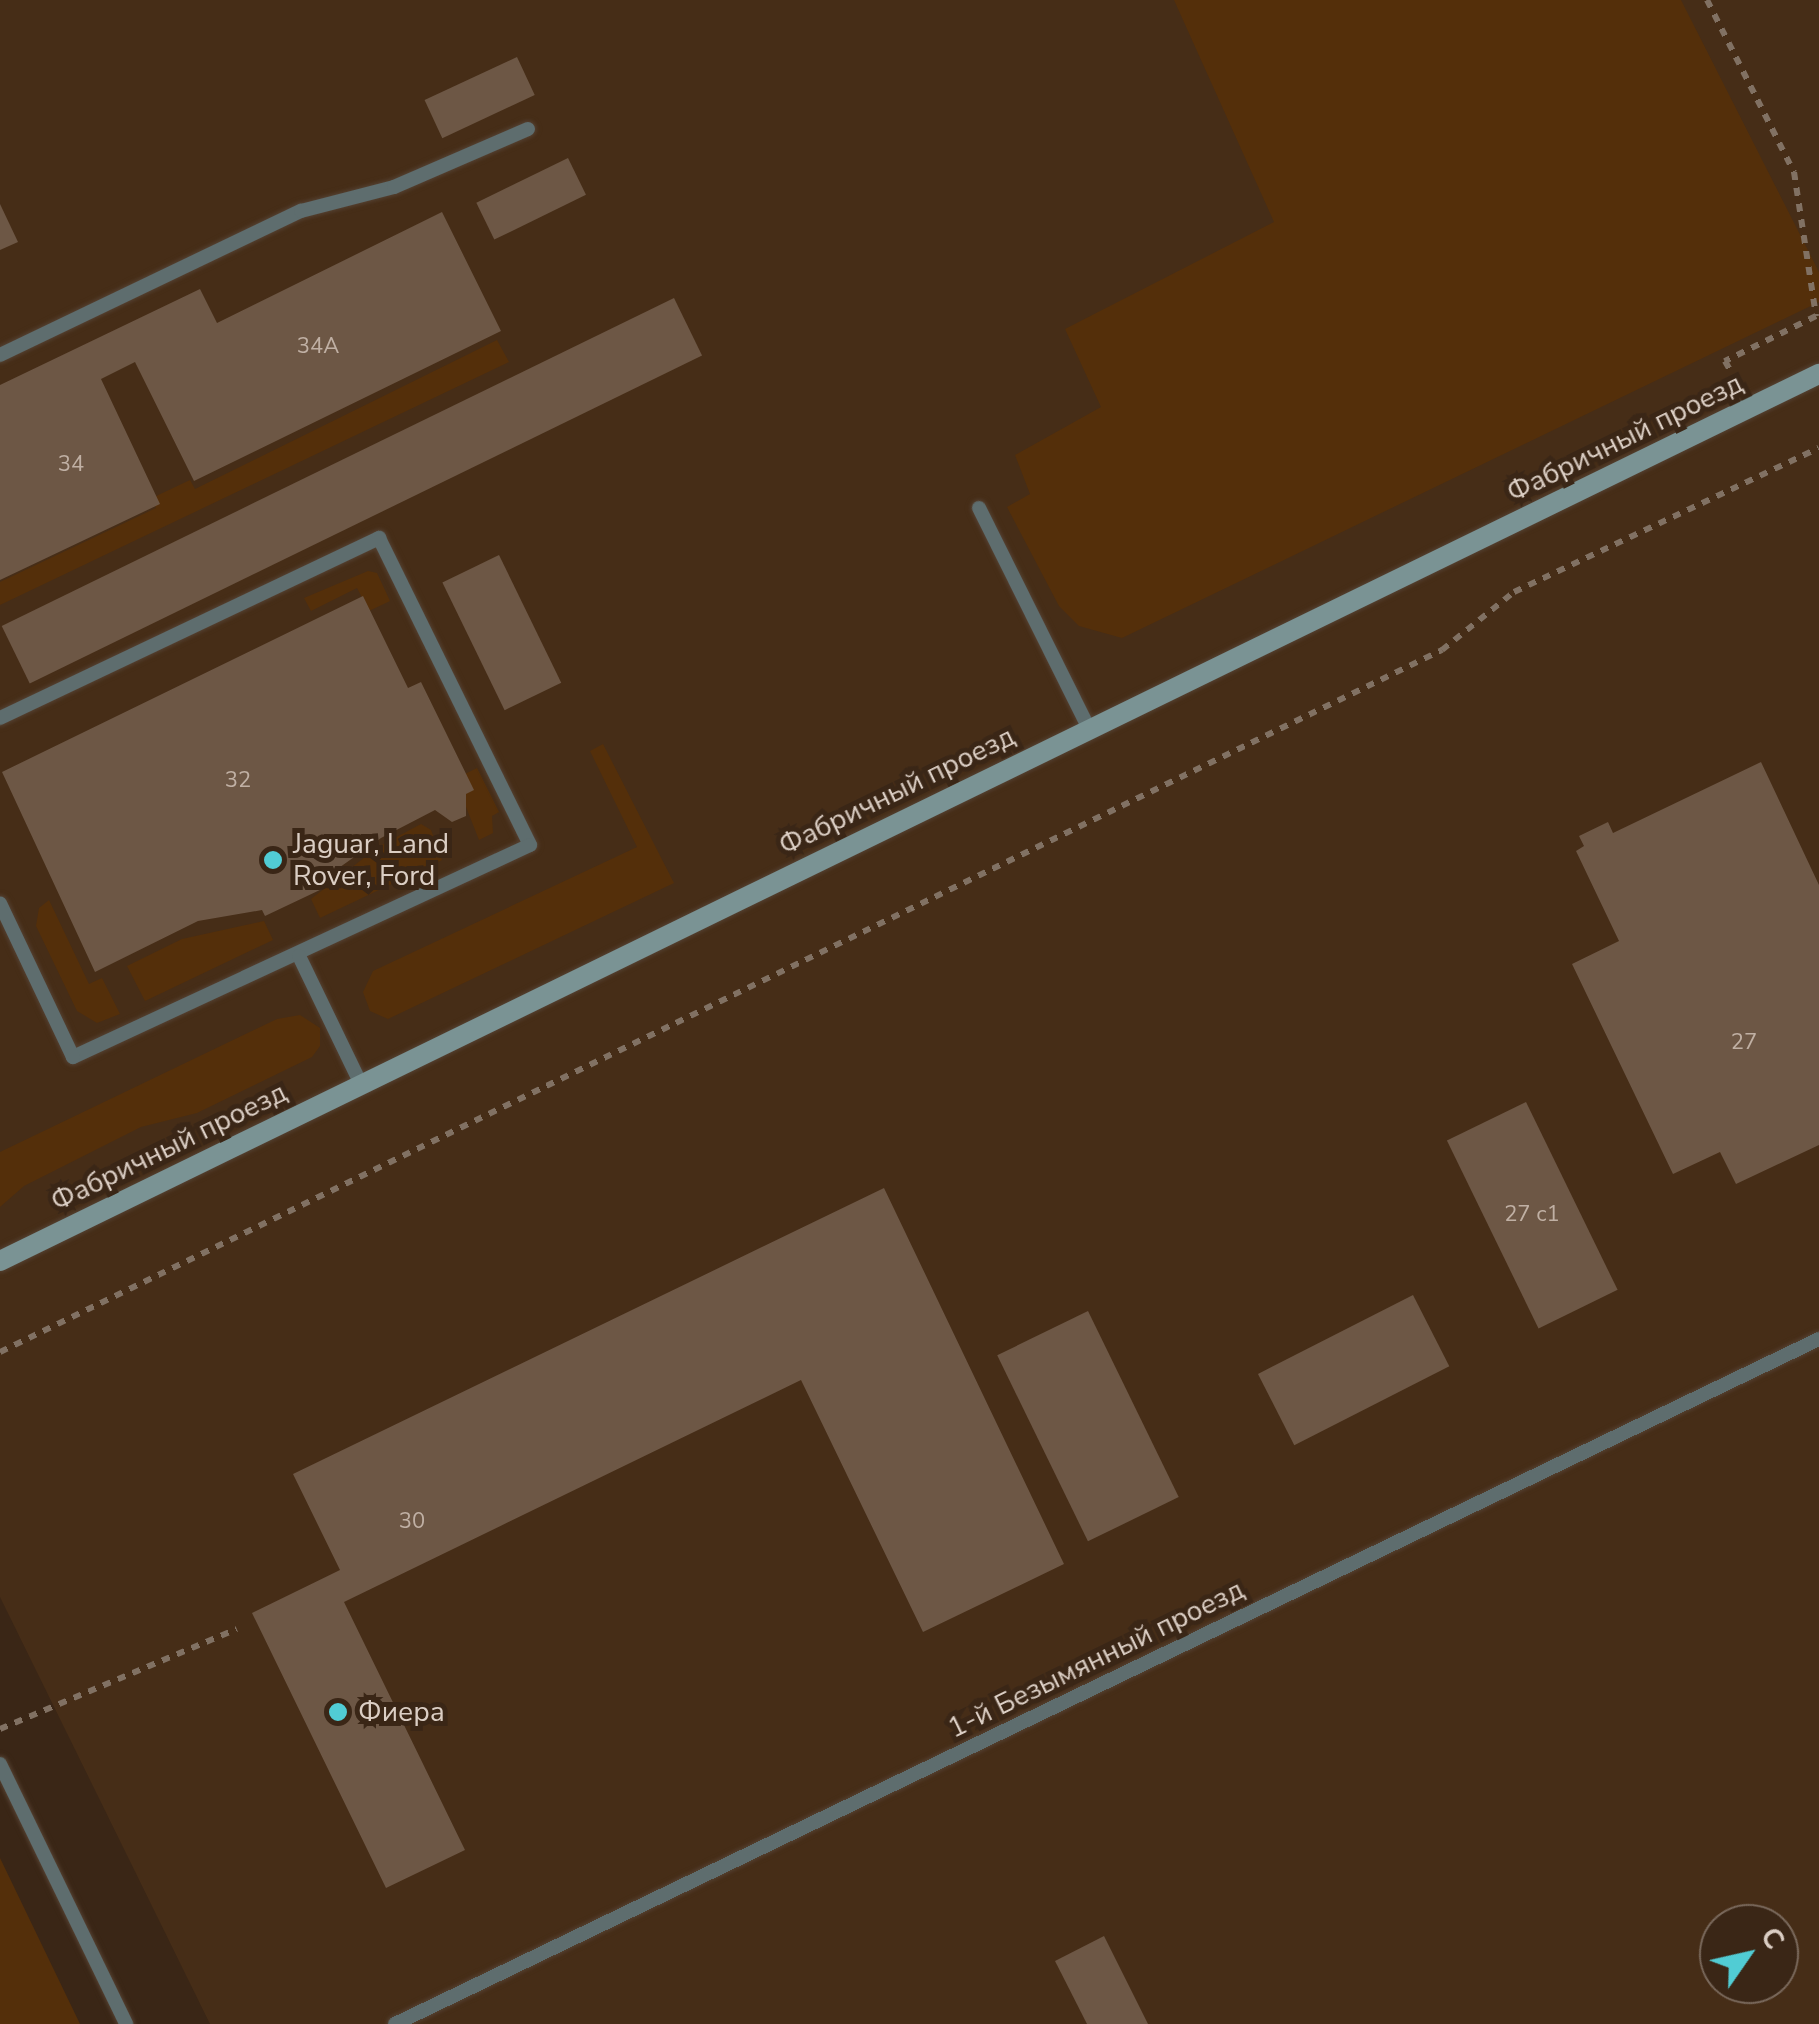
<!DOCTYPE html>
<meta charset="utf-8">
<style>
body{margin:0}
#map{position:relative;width:1819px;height:2024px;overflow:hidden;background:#3a2616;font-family:"Nunito Sans",sans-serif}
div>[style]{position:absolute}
.built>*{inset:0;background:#462d17}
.green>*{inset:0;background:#542f0a}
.building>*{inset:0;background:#6d5745;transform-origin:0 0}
.path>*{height:6px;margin-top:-3px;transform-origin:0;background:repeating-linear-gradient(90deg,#817163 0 8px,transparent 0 16px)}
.roads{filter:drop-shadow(0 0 2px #544132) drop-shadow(0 0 2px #544132)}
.lane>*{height:14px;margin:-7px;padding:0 7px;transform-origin:7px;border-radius:7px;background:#5e6d6e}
.secondary>*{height:20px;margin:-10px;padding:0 10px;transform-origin:10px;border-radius:10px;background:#7a9394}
.dots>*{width:28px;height:28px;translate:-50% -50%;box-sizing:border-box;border:5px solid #3a2616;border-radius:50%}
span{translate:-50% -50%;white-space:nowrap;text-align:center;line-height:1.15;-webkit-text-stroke:10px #3a2616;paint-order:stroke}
.number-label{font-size:22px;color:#c0b0a4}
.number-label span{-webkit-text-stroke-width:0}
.street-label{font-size:28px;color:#dbcec4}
.poi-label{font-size:28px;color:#dbcec4}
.left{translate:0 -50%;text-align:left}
.north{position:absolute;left:1699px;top:1904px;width:100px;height:100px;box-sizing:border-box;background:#3a2616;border:2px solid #7a695c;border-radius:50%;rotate:56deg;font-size:28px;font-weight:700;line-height:40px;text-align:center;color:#dbcec4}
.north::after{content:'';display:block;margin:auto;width:35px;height:45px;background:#51ccd4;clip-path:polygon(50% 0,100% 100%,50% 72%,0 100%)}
</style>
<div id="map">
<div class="built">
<div style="clip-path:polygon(evenodd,0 0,1819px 0,1819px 2024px,210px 2024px,0 1597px,0 0,1719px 1924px,1779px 1924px,1779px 1984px,1719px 1984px,1719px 1924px)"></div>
</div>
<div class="green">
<div style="clip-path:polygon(1174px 0,1681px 0,1819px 272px,1819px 302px,1122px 638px,1079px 626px,1059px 606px,1007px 507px,1030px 494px,1015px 455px,1101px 407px,1065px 329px,1274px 222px)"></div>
<div style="clip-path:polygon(497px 340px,509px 362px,0 605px,0 582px,156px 508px,152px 498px,190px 480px,195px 489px)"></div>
<div style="clip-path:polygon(368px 571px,377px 573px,390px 601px,369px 611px,357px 588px,311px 611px,304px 598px)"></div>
<div style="clip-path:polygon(603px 744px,674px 883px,388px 1019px,370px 1011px,363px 992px,373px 971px,637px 847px,590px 751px)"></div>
<div style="clip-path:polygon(477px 768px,499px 812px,492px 816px,493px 833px,479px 840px,455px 779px)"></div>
<div style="clip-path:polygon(421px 824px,431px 830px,442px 860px,320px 918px,311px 899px,378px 847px)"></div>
<div style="clip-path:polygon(49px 900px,89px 984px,102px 978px,120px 1014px,97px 1023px,77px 1011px,36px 926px,39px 908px)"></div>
<div style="clip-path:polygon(264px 921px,273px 940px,145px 1001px,127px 966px,182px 939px)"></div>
<div style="clip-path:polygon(300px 1015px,320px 1028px,320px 1046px,312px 1057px,197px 1113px,141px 1127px,24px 1186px,0 1207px,0 1152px,277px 1019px)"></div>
<div style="clip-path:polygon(0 1858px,80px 2024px,0 2024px)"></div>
</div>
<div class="building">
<div style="left:517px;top:57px;width:42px;height:102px;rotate:65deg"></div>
<div style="left:568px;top:158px;width:41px;height:102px;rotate:64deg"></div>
<div style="clip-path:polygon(0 204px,18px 242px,0 250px)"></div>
<div style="clip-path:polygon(442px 212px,501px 331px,194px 481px,135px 362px,101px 379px,160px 504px,0 580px,0 385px,200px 289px,217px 323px)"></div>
<div style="left:674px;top:298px;width:64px;height:748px;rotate:64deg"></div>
<div style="left:499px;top:555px;width:142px;height:63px;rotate:64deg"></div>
<div style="clip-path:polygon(363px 596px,408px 688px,421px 682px,474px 790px,466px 794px,466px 816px,452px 822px,435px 810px,381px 838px,319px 882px,322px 889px,265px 916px,262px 910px,198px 921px,95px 972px,2px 772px)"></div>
<div style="clip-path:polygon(1761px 762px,1819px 885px,1819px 1145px,1736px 1184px,1720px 1152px,1673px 1174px,1572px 964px,1619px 941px,1576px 851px,1584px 846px,1579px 836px,1608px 822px,1613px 833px)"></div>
<div style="left:1526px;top:1102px;width:209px;height:88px;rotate:64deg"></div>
<div style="clip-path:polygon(884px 1188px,1064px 1564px,923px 1632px,801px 1380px,344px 1602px,465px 1850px,386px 1888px,252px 1613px,340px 1570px,293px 1474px)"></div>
<div style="left:1413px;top:1295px;width:80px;height:174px;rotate:63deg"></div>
<div style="left:1088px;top:1311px;width:207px;height:101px;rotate:64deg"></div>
<div style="clip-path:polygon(1104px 1936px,1148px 2024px,1087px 2024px,1055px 1961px)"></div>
</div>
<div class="path">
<div style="left:1707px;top:0;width:193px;rotate:63.2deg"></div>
<div style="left:1794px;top:172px;width:146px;rotate:81.3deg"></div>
<div style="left:1816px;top:316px;width:102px;rotate:153.7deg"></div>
<div style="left:1725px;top:361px;width:29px;rotate:61deg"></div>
<div style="left:0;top:1352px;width:1604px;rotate:-25.96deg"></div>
<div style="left:1442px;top:650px;width:92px;rotate:-38.9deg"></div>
<div style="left:1514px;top:592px;width:337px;rotate:-25.3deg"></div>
<div style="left:0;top:1729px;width:257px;rotate:-22.9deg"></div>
</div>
<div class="roads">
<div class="lane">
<div style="left:0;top:355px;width:334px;rotate:-25.6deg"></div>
<div style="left:301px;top:211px;width:96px;rotate:-14.5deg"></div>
<div style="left:394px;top:187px;width:146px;rotate:-23.4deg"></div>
<div style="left:979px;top:508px;width:247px;rotate:63.5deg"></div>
<div style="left:0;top:718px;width:420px;rotate:-25.4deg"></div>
<div style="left:379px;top:538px;width:342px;rotate:63.8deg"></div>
<div style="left:530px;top:845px;width:504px;rotate:155.11deg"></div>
<div style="left:73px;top:1057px;width:170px;rotate:-115.4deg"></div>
<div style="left:299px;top:956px;width:140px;rotate:64.2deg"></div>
<div style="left:0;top:1764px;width:289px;rotate:64.1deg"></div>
<div style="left:395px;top:2024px;width:1580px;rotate:-25.69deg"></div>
</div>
<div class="secondary">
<div style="left:0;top:1261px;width:2024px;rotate:-26deg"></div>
</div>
</div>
<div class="dots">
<div style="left:273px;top:860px;background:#51ccd4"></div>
<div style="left:338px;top:1712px;background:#51ccd4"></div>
</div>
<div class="number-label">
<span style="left:318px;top:347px">34А</span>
<span style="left:71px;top:465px">34</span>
<span style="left:238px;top:781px">32</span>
<span style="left:1744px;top:1043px">27</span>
<span style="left:1532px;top:1215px">27 с1</span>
<span style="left:412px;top:1522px">30</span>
</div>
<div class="street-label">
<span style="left:1625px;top:438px;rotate:-26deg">Фабричный проезд</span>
<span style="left:897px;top:791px;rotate:-26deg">Фабричный проезд</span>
<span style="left:169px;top:1147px;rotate:-26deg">Фабричный проезд</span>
<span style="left:1096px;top:1659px;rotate:-26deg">1-й Безымянный проезд</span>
</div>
<div class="poi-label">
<span class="left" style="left:293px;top:860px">Jaguar, Land<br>Rover, Ford</span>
<span class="left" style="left:358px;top:1712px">Фиера</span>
</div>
<div class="north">С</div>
</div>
